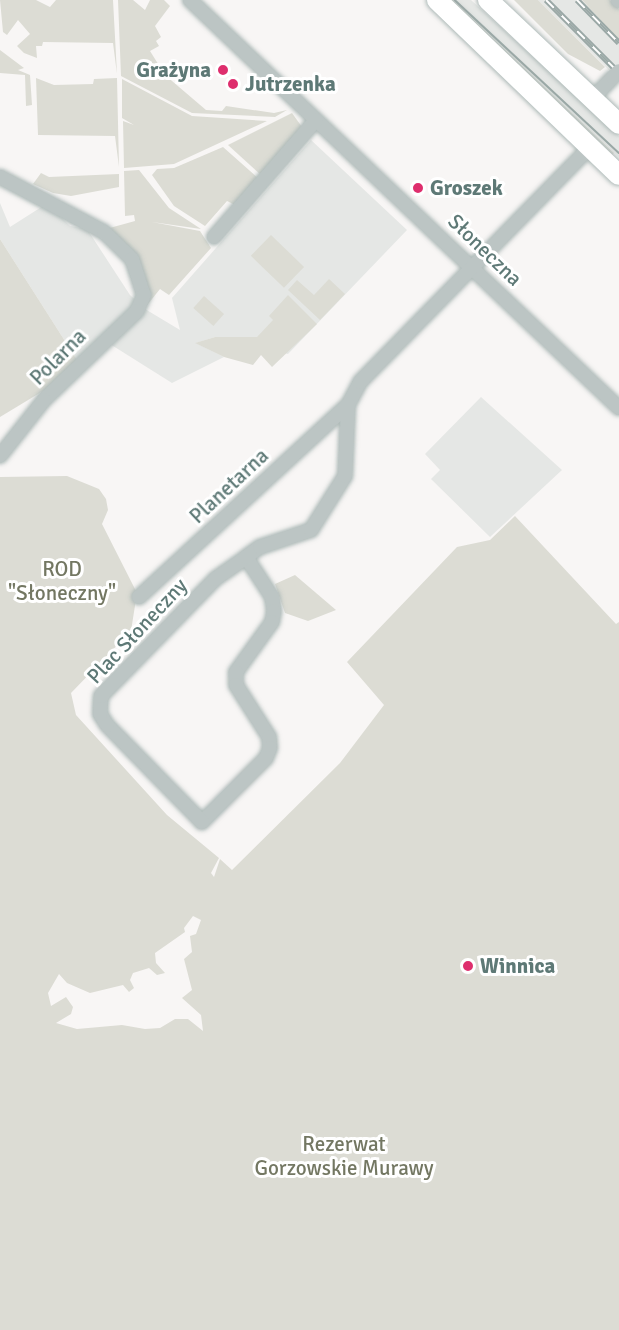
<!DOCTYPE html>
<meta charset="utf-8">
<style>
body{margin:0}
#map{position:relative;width:619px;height:1330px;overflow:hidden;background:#f8f6f5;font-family:Signika,sans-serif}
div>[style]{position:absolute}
.built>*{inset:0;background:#e5e7e5}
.green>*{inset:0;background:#dcdcd4;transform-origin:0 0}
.roads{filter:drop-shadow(0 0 2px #aebab8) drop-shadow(0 0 2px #aebab8)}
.minor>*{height:14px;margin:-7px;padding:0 7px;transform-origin:7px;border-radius:7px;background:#bcc5c4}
.secondary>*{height:20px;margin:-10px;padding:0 10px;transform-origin:10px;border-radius:10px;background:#fff}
.tram>*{height:1.5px;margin:-0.75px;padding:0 0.75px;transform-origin:0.75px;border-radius:0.75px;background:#9aa8a6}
.rail>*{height:6px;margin-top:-3px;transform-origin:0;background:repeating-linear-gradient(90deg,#fff 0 11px,#9aa8a6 0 22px);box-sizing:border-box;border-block:2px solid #9aa8a6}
.minor-bridge>*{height:14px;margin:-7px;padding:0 7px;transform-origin:7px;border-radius:7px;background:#bcc5c4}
.dots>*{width:16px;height:16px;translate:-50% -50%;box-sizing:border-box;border:3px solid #fff;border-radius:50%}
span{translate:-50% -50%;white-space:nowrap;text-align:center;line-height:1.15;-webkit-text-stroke:6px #fff;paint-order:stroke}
.poi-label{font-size:21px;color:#5e7976;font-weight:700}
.right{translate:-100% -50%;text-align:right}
.left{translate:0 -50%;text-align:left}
.street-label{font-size:21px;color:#5e7976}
.park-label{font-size:21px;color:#737762}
</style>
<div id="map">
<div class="built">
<div style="clip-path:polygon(453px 0,471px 0,619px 136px,619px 157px)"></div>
<div style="clip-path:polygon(538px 0,582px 0,619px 40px,619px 80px)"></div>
<div style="clip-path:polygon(311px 140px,407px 230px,288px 354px,215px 337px,196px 343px,224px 357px,172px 383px,102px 339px,79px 363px,0 239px,0 203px,10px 227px,43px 206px,57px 213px,70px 226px,87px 229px,130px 295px,145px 309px,180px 330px,172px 298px)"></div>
<div style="clip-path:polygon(481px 397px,562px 470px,490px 537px,431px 479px,440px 470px,425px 454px)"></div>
</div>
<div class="green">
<div style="clip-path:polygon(0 0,36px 0,50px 7px,56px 0,113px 0,117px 74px,113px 43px,43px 42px,42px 46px,36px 46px,37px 58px,24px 53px,17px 46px,30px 34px,18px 20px,7px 35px,3px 32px)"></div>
<div style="clip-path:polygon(118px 0,133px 0,145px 10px,150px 0,164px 0,170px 6px,155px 26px,161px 37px,156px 41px,159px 46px,150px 51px,165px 75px,206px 110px,222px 111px,226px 106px,274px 113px,287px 110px,275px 117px,192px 113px,121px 76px)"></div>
<div style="clip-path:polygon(448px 0,453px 0,614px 153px,610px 157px)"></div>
<div style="clip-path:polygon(514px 0,538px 0,605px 67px,600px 71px,568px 54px)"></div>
<div style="clip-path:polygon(582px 0,610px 0,619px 9px,619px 40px)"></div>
<div style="clip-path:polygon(0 50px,24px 68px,18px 70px,30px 75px,32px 105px,26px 106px,25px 75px,0 73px)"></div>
<div style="clip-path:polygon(36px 78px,54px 85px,93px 84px,94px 79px,117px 78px,119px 167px,115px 136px,38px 135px)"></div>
<div style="clip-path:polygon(122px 79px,192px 116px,267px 121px,174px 164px,124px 168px,123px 121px,134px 125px,122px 118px)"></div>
<div style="clip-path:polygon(292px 113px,302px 127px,261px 175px,228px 145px)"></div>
<div style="clip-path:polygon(223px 147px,258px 178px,235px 205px,227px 201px,205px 226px,174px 206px,152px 175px,157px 169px,174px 168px)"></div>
<div style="clip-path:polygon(139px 170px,169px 208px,201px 229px,152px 222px,200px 231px,211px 248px,169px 295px,160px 289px,140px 314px,148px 296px,106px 229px,135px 221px,134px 215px,125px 216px,124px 171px)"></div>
<div style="clip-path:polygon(41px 173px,49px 177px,119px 174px,119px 187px,71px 196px,53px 193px,33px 184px)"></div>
<div style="left:271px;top:235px;width:46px;height:29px;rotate:44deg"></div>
<div style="clip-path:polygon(0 239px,79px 363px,48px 388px,0 417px)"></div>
<div style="clip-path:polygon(329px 279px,345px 294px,320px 320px,288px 290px,297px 280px,314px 295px)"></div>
<div style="clip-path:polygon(288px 295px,317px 324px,272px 367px,261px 355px,253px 365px,224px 357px,195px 343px,215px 337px,257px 337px,273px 320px,269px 316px)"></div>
<div style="left:204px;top:296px;width:27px;height:16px;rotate:42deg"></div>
<div style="clip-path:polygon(evenodd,67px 476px,99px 489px,106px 499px,108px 510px,102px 524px,137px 593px,131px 631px,71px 693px,76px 715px,167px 815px,219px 858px,211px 873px,214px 877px,220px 859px,232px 870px,340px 763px,384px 705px,347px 662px,457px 547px,490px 540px,515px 516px,616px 624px,619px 622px,619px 1330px,0 1330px,0 477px,67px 476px,193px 916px,201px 920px,196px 934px,190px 936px,192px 952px,184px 959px,192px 990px,182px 998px,201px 1015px,203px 1031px,188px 1019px,175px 1019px,160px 1028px,145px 1029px,122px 1025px,77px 1029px,56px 1023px,71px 1014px,73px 1007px,66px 997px,51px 1006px,48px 993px,59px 974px,67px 983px,90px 993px,123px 985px,129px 992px,134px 988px,130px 980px,133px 973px,149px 968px,157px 975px,165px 973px,156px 963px,155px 953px,185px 932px,184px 928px,193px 916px)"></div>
<div style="clip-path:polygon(295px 575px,336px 610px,308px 621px,285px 613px,275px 584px)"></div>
</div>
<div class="roads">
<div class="minor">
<div style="left:190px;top:0;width:592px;rotate:43.56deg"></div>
<div style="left:618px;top:0;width:1px;rotate:45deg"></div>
<div style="left:592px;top:99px;width:30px;rotate:-46deg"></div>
<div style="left:0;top:177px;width:118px;rotate:27.9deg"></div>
<div style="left:104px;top:232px;width:39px;rotate:44deg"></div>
<div style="left:132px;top:259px;width:38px;rotate:72deg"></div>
<div style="left:144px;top:295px;width:17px;rotate:114deg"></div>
<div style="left:137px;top:311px;width:129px;rotate:136.3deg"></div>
<div style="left:44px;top:400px;width:71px;rotate:128.2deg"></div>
<div style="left:214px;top:237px;width:155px;rotate:-48.9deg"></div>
<div style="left:246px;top:557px;width:48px;rotate:57deg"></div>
<div style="left:272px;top:597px;width:14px;rotate:82deg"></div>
<div style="left:274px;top:611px;width:11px;rotate:100deg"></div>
<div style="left:272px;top:622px;width:62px;rotate:125.8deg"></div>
<div style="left:236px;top:672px;width:13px;rotate:90deg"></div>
<div style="left:236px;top:685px;width:62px;rotate:57.6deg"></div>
<div style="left:269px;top:737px;width:11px;rotate:85deg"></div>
<div style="left:270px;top:748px;width:11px;rotate:112deg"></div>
<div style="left:266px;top:758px;width:91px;rotate:135deg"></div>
<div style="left:202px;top:822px;width:136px;rotate:-134.4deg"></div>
<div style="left:107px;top:725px;width:13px;rotate:-122deg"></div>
<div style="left:100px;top:714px;width:18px;rotate:-87deg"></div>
<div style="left:101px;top:696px;width:163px;rotate:-45.7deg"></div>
<div style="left:215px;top:579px;width:38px;rotate:-35deg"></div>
<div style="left:246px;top:557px;width:17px;rotate:-36deg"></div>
<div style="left:260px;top:547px;width:54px;rotate:-18.4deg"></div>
<div style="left:311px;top:530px;width:64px;rotate:-57.8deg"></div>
<div style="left:345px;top:476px;width:71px;rotate:-87.6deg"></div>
<div style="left:348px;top:405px;width:26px;rotate:-62deg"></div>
<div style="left:360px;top:382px;width:327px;rotate:-45.6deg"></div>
<div style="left:139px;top:597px;width:284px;rotate:-42.6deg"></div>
</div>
<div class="secondary">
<div style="left:437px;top:0;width:252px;rotate:43.9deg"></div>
<div style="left:488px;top:0;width:180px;rotate:43.4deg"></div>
</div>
</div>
<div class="tram">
<div style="left:455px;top:0;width:224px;rotate:43deg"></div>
</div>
<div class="rail">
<div style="left:546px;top:0;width:103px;rotate:45deg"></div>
<div style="left:577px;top:0;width:60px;rotate:45.7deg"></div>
</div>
<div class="minor-bridge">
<div style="left:613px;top:77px;width:8px;rotate:-45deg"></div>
</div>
<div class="dots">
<div style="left:223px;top:70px;background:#de2e6d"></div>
<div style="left:233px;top:84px;background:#de2e6d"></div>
<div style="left:418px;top:188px;background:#de2e6d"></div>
<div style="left:468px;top:966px;background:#de2e6d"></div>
</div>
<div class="poi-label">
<span class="right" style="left:211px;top:70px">Grażyna</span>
<span class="left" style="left:245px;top:84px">Jutrzenka</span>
<span class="left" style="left:430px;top:188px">Groszek</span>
<span class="left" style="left:480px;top:966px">Winnica</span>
</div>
<div class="street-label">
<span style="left:485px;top:250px;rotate:44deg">Słoneczna</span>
<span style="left:58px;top:357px;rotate:-45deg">Polarna</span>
<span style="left:229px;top:486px;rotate:-43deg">Planetarna</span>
<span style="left:137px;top:631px;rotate:-47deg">Plac Słoneczny</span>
</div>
<div class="park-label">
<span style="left:62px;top:581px">ROD<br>"Słoneczny"</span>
<span style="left:344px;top:1156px">Rezerwat<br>Gorzowskie Murawy</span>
</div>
</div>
